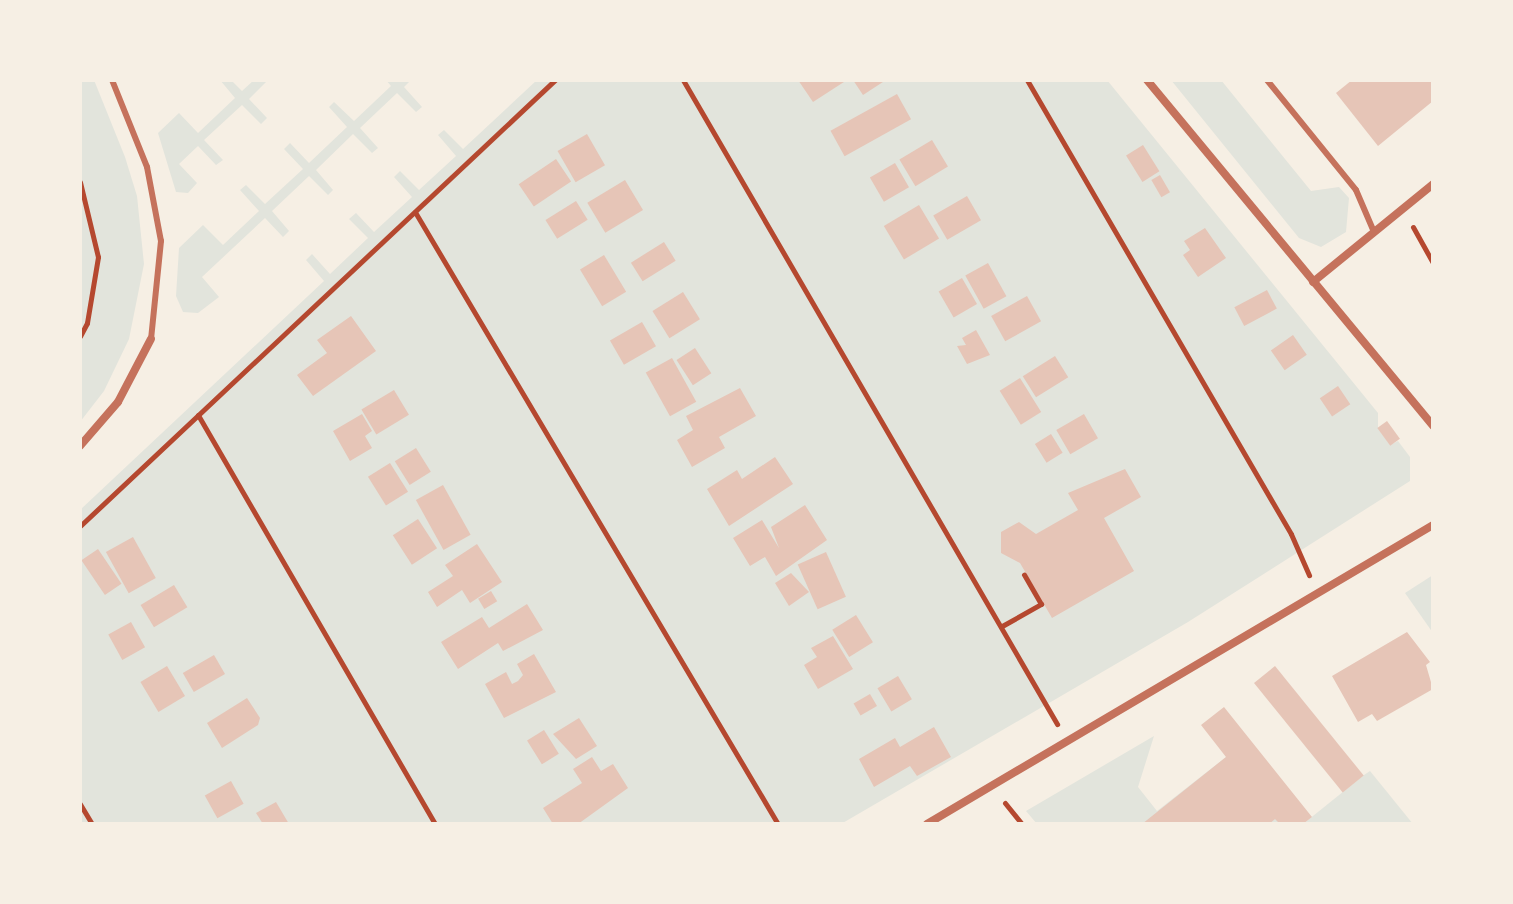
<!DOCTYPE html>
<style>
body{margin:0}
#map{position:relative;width:1513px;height:904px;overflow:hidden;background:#f6efe4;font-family:"Playfair Display",serif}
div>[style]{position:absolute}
.green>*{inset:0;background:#e2e4dc}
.building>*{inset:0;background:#e6c5b7;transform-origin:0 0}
.path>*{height:5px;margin:-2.5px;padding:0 2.5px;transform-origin:2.5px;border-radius:2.5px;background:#b5482f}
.service>*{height:6px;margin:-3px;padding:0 3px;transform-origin:3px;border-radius:3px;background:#c5725c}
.minor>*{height:8px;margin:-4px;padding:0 4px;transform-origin:4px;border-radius:4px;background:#c5725c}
span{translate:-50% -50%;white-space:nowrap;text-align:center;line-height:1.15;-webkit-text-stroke:6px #f6efe4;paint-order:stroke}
.frame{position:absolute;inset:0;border:82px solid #f6efe4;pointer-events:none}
</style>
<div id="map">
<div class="green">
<div style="clip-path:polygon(80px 80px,94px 80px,125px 157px,137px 196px,144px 264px,129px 339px,104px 391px,80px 422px)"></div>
<div style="clip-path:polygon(220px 80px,231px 80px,242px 91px,254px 80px,268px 80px,249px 99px,267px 118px,261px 124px,242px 105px,204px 140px,223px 160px,216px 165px,198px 146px,179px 164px,197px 183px,188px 193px,176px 192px,158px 133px,179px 113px,198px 133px,235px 98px)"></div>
<div style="clip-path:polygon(386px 80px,411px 80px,404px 87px,422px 107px,416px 112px,397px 93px,360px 128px,378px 148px,372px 153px,353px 134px,316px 170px,333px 190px,328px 195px,309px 176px,272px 211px,289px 231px,283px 237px,265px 218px,202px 277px,219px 297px,198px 313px,183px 312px,176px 296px,179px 248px,203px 225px,223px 245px,259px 211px,240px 190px,246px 185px,265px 204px,303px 169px,284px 149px,290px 143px,309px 163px,347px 127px,329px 107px,334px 102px,354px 121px,391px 86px)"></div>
<div style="clip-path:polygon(537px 80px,1107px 80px,1378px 413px,1378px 428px,1390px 445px,1398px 441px,1410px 457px,1410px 481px,1188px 622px,841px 824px,80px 824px,80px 510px,324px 281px,306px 260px,312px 254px,330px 274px,368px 238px,349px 219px,356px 213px,374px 232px,412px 197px,394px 177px,400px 171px,419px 190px,456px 156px,438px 135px,444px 130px,463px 149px)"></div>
<div style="clip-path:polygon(1171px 80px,1221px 80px,1311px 191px,1339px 187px,1349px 198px,1346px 232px,1321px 247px,1299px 238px)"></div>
<div style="clip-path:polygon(1433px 575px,1433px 633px,1405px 593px)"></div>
<div style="clip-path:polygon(1154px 736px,1138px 787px,1157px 811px,1226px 757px,1280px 824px,1037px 824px,1026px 811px)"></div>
<div style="clip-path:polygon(1370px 771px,1413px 824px,1303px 824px,1364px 775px)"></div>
</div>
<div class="building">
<div style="clip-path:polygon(798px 80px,847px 80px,813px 102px)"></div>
<div style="clip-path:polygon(853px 80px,886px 80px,863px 95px)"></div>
<div style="clip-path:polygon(1352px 80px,1433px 80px,1433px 101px,1378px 146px,1336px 93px)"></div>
<div style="left:897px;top:94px;width:29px;height:76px;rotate:61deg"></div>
<div style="left:587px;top:134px;width:36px;height:34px;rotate:60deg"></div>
<div style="left:932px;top:140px;width:31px;height:38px;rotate:59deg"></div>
<div style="left:1143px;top:145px;width:31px;height:20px;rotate:58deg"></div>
<div style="left:556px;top:159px;width:27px;height:45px;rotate:56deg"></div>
<div style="left:895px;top:163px;width:28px;height:29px;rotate:60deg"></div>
<div style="left:1160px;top:175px;width:20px;height:10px;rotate:60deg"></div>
<div style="left:625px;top:180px;width:35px;height:44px;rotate:59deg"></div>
<div style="left:967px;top:196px;width:28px;height:39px;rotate:60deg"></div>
<div style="left:576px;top:201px;width:22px;height:36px;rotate:58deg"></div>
<div style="left:919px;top:205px;width:39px;height:41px;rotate:59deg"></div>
<div style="clip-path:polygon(1205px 228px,1226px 258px,1198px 277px,1183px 255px,1190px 250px,1184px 241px)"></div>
<div style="left:664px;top:242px;width:22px;height:39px;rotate:58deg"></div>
<div style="left:604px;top:255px;width:43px;height:28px;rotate:59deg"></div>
<div style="left:988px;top:263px;width:38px;height:26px;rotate:61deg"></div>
<div style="left:962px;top:278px;width:30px;height:27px;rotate:60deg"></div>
<div style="left:1267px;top:290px;width:21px;height:37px;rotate:62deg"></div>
<div style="left:683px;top:292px;width:32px;height:36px;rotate:58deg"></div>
<div style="left:1027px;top:296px;width:29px;height:41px;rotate:61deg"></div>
<div style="clip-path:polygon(351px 316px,376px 351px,313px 396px,297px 375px,327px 353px,317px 340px)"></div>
<div style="left:642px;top:322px;width:28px;height:37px;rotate:60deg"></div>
<div style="clip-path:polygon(976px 330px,990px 355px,967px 364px,957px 346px,966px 345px,962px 338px)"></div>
<div style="left:1293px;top:335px;width:24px;height:27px;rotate:55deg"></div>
<div style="left:695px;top:348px;width:30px;height:22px;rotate:57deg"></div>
<div style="left:1055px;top:356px;width:25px;height:38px;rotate:58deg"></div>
<div style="left:672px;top:358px;width:50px;height:30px;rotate:61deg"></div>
<div style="left:1020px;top:378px;width:40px;height:24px;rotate:58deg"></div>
<div style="left:1338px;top:386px;width:22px;height:22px;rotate:56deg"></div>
<div style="clip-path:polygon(740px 388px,756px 416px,719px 437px,725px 448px,692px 467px,677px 440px,693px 430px,686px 416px)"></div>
<div style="left:394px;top:390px;width:29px;height:38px;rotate:59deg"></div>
<div style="clip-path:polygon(362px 414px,372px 431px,365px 436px,372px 448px,350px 461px,333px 431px)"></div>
<div style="left:1084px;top:414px;width:28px;height:32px;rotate:60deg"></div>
<div style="left:1387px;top:421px;width:22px;height:12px;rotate:54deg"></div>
<div style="left:1051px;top:434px;width:22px;height:19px;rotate:58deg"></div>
<div style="left:416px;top:448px;width:28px;height:25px;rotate:58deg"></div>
<div style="clip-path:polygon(775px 457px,793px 484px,729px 526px,707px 489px,737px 470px,742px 479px)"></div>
<div style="left:390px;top:463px;width:34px;height:26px;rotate:58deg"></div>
<div style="clip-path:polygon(1125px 469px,1141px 497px,1104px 518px,1134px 571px,1052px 618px,1020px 563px,1001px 553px,1001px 532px,1019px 522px,1036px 534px,1078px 510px,1068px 493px)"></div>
<div style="left:443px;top:485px;width:57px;height:31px;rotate:61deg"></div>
<div style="clip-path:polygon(805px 505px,827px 540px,776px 576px,765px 557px,750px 566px,733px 538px,762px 520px,779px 548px,771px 527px)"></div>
<div style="left:418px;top:519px;width:35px;height:30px;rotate:57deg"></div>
<div style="left:133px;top:537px;width:47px;height:31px;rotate:61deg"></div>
<div style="clip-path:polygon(477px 544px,502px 582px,470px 603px,462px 590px,437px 607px,428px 592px,453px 576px,445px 565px)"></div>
<div style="left:98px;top:549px;width:42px;height:20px;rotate:56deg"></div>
<div style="left:826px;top:552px;width:49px;height:31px;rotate:66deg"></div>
<div style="clip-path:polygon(791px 573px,809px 592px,789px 606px,775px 583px)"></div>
<div style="left:174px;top:585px;width:26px;height:39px;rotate:59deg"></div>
<div style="left:491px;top:591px;width:12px;height:15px;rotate:59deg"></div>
<div style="clip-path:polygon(527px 604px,543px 630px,503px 651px,498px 643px,458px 669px,441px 642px,482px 617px,489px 628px)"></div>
<div style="left:856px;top:615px;width:32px;height:28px;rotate:58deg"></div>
<div style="left:131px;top:622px;width:29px;height:26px;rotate:61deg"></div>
<div style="clip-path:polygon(1407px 632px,1430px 662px,1426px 665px,1433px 689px,1377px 721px,1372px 714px,1358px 722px,1332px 676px)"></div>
<div style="clip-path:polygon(833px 636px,853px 669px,818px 689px,804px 665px,817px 657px,811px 648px)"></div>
<div style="clip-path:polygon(534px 654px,556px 692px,504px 718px,485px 684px,506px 672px,512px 684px,518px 681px,523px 675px,517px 664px)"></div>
<div style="left:214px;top:655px;width:22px;height:36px;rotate:60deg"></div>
<div style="left:167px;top:666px;width:35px;height:31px;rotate:59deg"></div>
<div style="left:1275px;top:666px;width:141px;height:27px;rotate:51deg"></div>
<div style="left:898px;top:676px;width:27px;height:24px;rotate:59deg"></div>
<div style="left:870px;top:694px;width:14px;height:19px;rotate:60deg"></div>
<div style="clip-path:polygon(247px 698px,260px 718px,258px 725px,222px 748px,207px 723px)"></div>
<div style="clip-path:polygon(1224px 707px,1312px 817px,1303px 824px,1280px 824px,1275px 819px,1269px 824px,1142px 824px,1226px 757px,1201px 725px)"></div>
<div style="clip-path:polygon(579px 718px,597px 746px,576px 759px,553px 734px)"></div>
<div style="clip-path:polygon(934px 727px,951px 757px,917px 776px,910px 766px,874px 787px,859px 759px,895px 738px,900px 747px)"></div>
<div style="left:544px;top:730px;width:28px;height:20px;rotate:58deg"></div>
<div style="clip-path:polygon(592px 757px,601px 771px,613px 764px,628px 788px,578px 824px,553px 824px,543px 808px,582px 783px,573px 769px)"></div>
<div style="left:231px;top:781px;width:26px;height:30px;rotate:61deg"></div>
<div style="clip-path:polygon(276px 802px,289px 824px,263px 824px,256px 813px)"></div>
</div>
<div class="path">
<div style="left:683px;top:80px;width:745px;rotate:59.85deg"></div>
<div style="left:1027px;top:80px;width:525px;rotate:59.82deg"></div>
<div style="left:1291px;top:534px;width:45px;rotate:66.3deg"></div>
<div style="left:80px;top:182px;width:77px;rotate:76.5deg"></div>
<div style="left:98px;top:257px;width:67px;rotate:99.5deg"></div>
<div style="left:87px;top:323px;width:15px;rotate:118deg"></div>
<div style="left:415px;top:212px;width:712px;rotate:59.33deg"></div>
<div style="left:1413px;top:227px;width:41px;rotate:60.9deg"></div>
<div style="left:198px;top:415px;width:473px;rotate:59.9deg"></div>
<div style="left:80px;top:526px;width:652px;rotate:-43.2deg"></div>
<div style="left:1002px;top:626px;width:45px;rotate:-29.4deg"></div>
<div style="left:1041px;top:604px;width:34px;rotate:-120deg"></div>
<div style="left:1005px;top:803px;width:27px;rotate:51deg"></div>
<div style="left:80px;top:804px;width:23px;rotate:59deg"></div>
</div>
<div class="service">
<div style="left:112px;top:80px;width:94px;rotate:68.1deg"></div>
<div style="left:147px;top:167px;width:75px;rotate:79.3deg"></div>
<div style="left:161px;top:241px;width:99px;rotate:95.8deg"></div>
<div style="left:1267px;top:80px;width:141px;rotate:51deg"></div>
<div style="left:1356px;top:190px;width:46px;rotate:66.8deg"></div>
</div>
<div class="minor">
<div style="left:1147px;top:80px;width:449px;rotate:50.4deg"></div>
<div style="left:1313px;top:282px;width:155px;rotate:-39.2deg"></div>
<div style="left:80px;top:446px;width:58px;rotate:-49.2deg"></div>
<div style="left:118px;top:402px;width:71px;rotate:-62.4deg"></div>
<div style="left:927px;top:824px;width:588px;rotate:-30.58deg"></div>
</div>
<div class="frame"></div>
</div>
